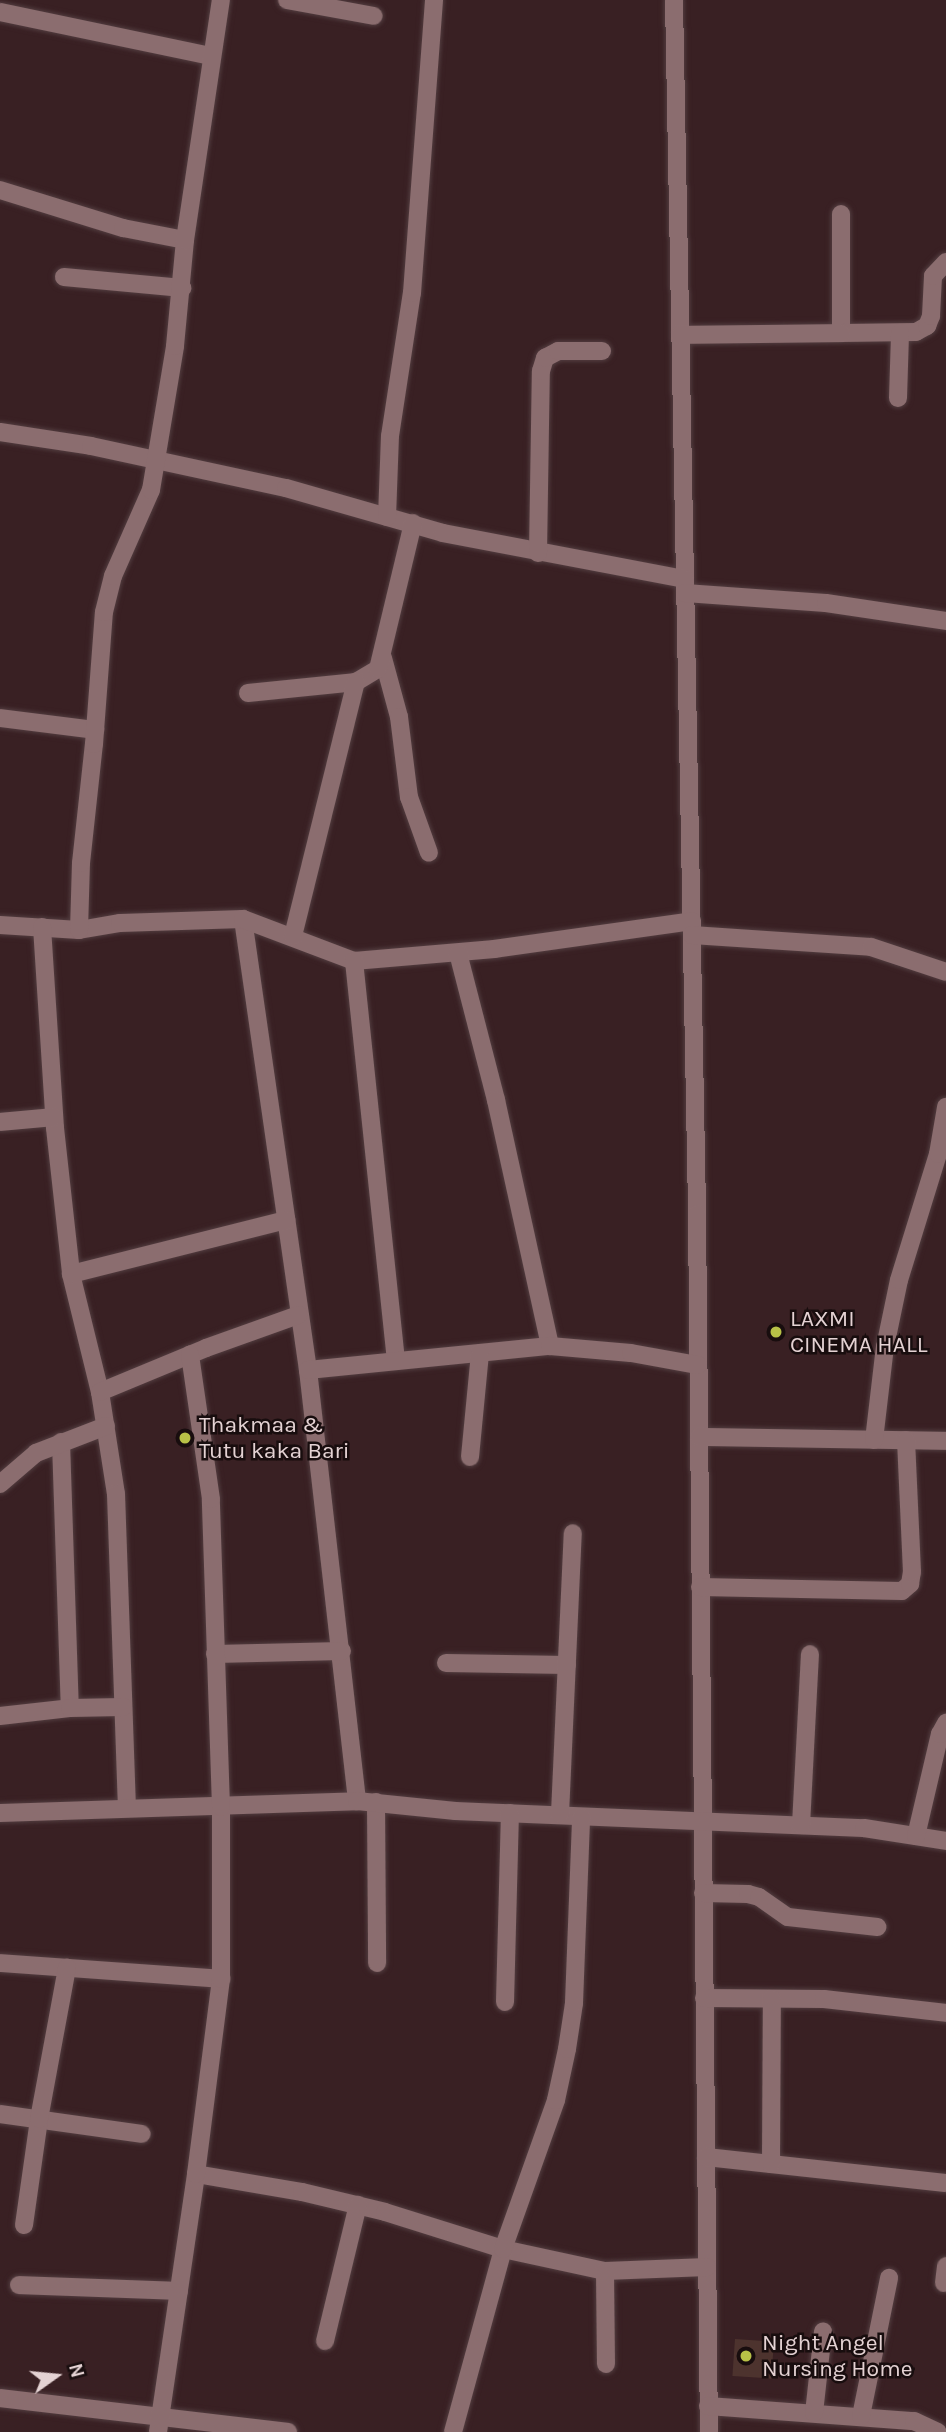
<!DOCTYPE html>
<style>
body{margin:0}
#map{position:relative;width:946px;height:2432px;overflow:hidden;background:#392023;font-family:Karla,sans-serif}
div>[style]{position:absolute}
.building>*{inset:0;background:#4d332e;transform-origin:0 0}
.roads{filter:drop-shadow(0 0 2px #523d40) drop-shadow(0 0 2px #523d40)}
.minor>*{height:18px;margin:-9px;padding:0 9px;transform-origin:9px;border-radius:9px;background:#8b6d6f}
.dots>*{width:19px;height:19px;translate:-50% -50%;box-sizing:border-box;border:4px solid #180d0e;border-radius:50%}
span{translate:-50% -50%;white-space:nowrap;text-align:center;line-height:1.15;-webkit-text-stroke:5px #180d0e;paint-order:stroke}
.poi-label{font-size:23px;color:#e4d2d3}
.left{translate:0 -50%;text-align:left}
.north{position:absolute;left:21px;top:2341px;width:70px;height:70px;-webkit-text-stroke:5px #180d0e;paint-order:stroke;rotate:75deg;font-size:19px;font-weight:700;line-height:28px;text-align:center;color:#e4d2d3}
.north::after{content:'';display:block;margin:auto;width:24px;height:32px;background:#e4d2d3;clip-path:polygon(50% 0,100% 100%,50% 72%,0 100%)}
</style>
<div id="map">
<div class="building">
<div style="left:735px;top:2339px;width:39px;height:37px;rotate:4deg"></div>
</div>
<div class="roads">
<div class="minor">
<div style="left:287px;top:0;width:88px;rotate:10.4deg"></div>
<div style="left:674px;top:0;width:1214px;rotate:88.91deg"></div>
<div style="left:697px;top:1214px;width:1218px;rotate:89.44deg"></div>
<div style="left:0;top:12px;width:216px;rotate:11.8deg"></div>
<div style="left:0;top:190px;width:129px;rotate:17.2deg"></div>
<div style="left:123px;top:228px;width:63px;rotate:11deg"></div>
<div style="left:841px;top:214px;width:119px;rotate:90deg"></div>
<div style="left:841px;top:333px;width:75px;rotate:-0.8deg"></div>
<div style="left:916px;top:332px;width:13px;rotate:-29deg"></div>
<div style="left:927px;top:326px;width:11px;rotate:-68deg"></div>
<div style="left:931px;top:316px;width:40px;rotate:-87.1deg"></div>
<div style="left:933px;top:276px;width:19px;rotate:-47deg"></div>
<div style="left:64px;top:277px;width:119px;rotate:5.3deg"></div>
<div style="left:680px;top:335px;width:161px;rotate:-0.7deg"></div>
<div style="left:898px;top:398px;width:65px;rotate:-88.2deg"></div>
<div style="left:0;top:432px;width:92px;rotate:8.7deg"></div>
<div style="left:91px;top:446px;width:199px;rotate:12.2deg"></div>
<div style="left:286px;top:488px;width:163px;rotate:16deg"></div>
<div style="left:443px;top:533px;width:246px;rotate:10.8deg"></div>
<div style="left:387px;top:517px;width:81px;rotate:-87.9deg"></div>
<div style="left:390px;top:436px;width:145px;rotate:-81.3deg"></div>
<div style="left:412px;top:293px;width:294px;rotate:-85.7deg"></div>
<div style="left:538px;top:553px;width:182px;rotate:-89.1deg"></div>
<div style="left:541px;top:371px;width:14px;rotate:-73deg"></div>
<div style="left:545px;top:358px;width:15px;rotate:-28deg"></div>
<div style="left:558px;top:351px;width:44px"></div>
<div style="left:685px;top:593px;width:141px;rotate:4.1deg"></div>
<div style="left:826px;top:603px;width:121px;rotate:8.5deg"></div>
<div style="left:383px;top:658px;width:61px;rotate:74.8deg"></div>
<div style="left:399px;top:717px;width:81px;rotate:82.9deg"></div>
<div style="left:409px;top:797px;width:59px;rotate:70.3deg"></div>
<div style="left:248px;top:693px;width:109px;rotate:-5.8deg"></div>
<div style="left:356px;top:682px;width:26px;rotate:-31deg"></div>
<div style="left:378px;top:669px;width:150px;rotate:-76.5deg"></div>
<div style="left:0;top:718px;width:96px;rotate:7.2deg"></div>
<div style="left:243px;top:919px;width:456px;rotate:81.8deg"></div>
<div style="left:308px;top:1370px;width:434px;rotate:83.5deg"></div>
<div style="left:0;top:925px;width:79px;rotate:3.6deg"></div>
<div style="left:79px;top:930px;width:42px;rotate:-9.7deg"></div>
<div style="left:120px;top:923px;width:123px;rotate:-1.9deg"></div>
<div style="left:243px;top:919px;width:119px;rotate:20.7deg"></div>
<div style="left:354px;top:961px;width:141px;rotate:-4.9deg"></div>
<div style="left:494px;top:949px;width:200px;rotate:-8deg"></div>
<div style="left:42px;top:927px;width:201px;rotate:86.3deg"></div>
<div style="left:55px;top:1128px;width:147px;rotate:83.7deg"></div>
<div style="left:71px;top:1274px;width:122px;rotate:76.2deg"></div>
<div style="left:100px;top:1392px;width:103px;rotate:81.1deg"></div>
<div style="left:116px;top:1494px;width:314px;rotate:88deg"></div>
<div style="left:79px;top:930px;width:67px;rotate:-88.3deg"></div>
<div style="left:81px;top:863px;width:120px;rotate:-83.8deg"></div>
<div style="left:94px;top:744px;width:132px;rotate:-85.7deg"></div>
<div style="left:104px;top:612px;width:37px;rotate:-76deg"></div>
<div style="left:113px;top:576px;width:94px;rotate:-66.2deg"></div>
<div style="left:151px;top:490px;width:146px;rotate:-80.5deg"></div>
<div style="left:175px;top:346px;width:106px;rotate:-84.6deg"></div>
<div style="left:185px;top:240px;width:243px;rotate:-81.5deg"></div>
<div style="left:692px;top:935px;width:179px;rotate:3.8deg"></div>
<div style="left:871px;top:947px;width:79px;rotate:18.4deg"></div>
<div style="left:293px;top:936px;width:262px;rotate:-76.1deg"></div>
<div style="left:458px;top:953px;width:152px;rotate:75.5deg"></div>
<div style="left:496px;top:1100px;width:252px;rotate:77.6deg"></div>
<div style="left:354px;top:961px;width:402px;rotate:84deg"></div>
<div style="left:0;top:1122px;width:54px;rotate:-5.3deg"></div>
<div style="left:71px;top:1274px;width:222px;rotate:-14.1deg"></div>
<div style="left:308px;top:1370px;width:243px;rotate:-5.7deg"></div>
<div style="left:550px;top:1346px;width:81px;rotate:4.9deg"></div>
<div style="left:631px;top:1353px;width:68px;rotate:10.2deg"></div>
<div style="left:100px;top:1392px;width:115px;rotate:-22.5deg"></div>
<div style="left:206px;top:1348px;width:98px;rotate:-19.7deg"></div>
<div style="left:699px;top:1437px;width:247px;rotate:0.9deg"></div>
<div style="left:874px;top:1440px;width:94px;rotate:-83.3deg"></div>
<div style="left:885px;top:1347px;width:68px;rotate:-78.2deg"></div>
<div style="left:899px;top:1280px;width:132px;rotate:-72.8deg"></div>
<div style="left:938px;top:1154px;width:48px;rotate:-80.3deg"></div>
<div style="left:61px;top:1442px;width:266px;rotate:88.1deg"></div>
<div style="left:470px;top:1457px;width:104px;rotate:-84.5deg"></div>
<div style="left:0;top:1484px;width:48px;rotate:-40.7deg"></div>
<div style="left:36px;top:1453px;width:75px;rotate:-21.1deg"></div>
<div style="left:700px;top:1587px;width:202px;rotate:1.1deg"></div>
<div style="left:902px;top:1591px;width:11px;rotate:-41deg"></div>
<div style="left:910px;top:1584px;width:12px;rotate:-81deg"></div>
<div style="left:912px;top:1572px;width:132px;rotate:-92.6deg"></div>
<div style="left:215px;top:1654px;width:127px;rotate:-1.4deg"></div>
<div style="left:446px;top:1663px;width:121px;rotate:0.9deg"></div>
<div style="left:0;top:1716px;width:70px;rotate:-6.5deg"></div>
<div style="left:70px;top:1708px;width:53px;rotate:-1.1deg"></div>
<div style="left:376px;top:1802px;width:161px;rotate:89.6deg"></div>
<div style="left:0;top:1813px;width:357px;rotate:-1.9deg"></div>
<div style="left:357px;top:1801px;width:99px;rotate:5.8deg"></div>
<div style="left:455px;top:1811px;width:409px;rotate:2.4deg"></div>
<div style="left:864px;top:1828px;width:83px;rotate:9deg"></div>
<div style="left:560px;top:1814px;width:281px;rotate:-87.4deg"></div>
<div style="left:801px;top:1825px;width:171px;rotate:-87deg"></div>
<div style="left:916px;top:1836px;width:105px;rotate:-76.8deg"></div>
<div style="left:940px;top:1734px;width:13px;rotate:-61deg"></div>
<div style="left:703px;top:1893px;width:45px;rotate:1.3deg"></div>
<div style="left:748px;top:1894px;width:11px;rotate:15deg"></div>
<div style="left:759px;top:1897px;width:35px;rotate:35deg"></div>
<div style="left:788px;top:1917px;width:90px;rotate:6.4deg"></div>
<div style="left:0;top:1963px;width:222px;rotate:4.1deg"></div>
<div style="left:704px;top:1998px;width:120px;rotate:0.5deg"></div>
<div style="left:824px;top:1999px;width:123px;rotate:6.5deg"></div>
<div style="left:505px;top:2002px;width:189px;rotate:-88.5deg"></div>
<div style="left:0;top:2114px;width:143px;rotate:8deg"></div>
<div style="left:706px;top:2157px;width:241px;rotate:6.2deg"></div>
<div style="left:771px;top:2164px;width:165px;rotate:-89.7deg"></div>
<div style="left:196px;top:2174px;width:108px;rotate:9.6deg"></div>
<div style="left:302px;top:2192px;width:85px;rotate:13.5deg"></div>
<div style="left:385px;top:2212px;width:124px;rotate:17.4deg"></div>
<div style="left:503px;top:2249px;width:104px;rotate:12.2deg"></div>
<div style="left:605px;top:2271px;width:102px;rotate:-2.2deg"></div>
<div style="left:24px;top:2225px;width:107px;rotate:-81.9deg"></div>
<div style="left:39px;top:2119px;width:154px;rotate:-79.5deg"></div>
<div style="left:605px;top:2271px;width:93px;rotate:89.4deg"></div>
<div style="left:944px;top:2283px;width:17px;rotate:-83deg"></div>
<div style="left:19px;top:2285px;width:160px;rotate:2.1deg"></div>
<div style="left:325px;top:2341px;width:140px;rotate:-76.4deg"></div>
<div style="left:0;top:2398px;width:290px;rotate:6.7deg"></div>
<div style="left:708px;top:2406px;width:207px;rotate:4.2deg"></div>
<div style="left:914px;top:2421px;width:26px;rotate:25deg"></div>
<div style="left:814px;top:2413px;width:82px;rotate:-83.7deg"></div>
<div style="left:861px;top:2416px;width:141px;rotate:-78.5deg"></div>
<div style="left:158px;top:2432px;width:261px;rotate:-81.6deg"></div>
<div style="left:196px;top:2174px;width:197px;rotate:-82.7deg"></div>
<div style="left:221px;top:1979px;width:172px;rotate:-90deg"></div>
<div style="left:221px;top:1807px;width:308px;rotate:-91.9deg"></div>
<div style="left:211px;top:1499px;width:146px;rotate:-98.3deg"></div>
<div style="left:453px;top:2432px;width:190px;rotate:-74.7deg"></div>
<div style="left:503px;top:2249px;width:158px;rotate:-70.4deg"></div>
<div style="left:556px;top:2100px;width:52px;rotate:-77.8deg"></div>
<div style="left:567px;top:2049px;width:47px;rotate:-81.3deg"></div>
<div style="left:574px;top:2003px;width:186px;rotate:-87.8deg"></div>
</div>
</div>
<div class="dots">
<div style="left:776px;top:1332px;background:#b8c147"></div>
<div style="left:185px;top:1438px;background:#b8c147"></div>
<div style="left:746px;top:2356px;background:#b8c147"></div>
</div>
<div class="poi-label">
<span class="left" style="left:790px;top:1332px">LAXMI<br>CINEMA HALL</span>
<span class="left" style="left:199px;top:1438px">Thakmaa &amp;<br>Tutu kaka Bari</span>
<span class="left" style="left:762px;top:2356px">Night Angel<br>Nursing Home</span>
</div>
<div class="north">N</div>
</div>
